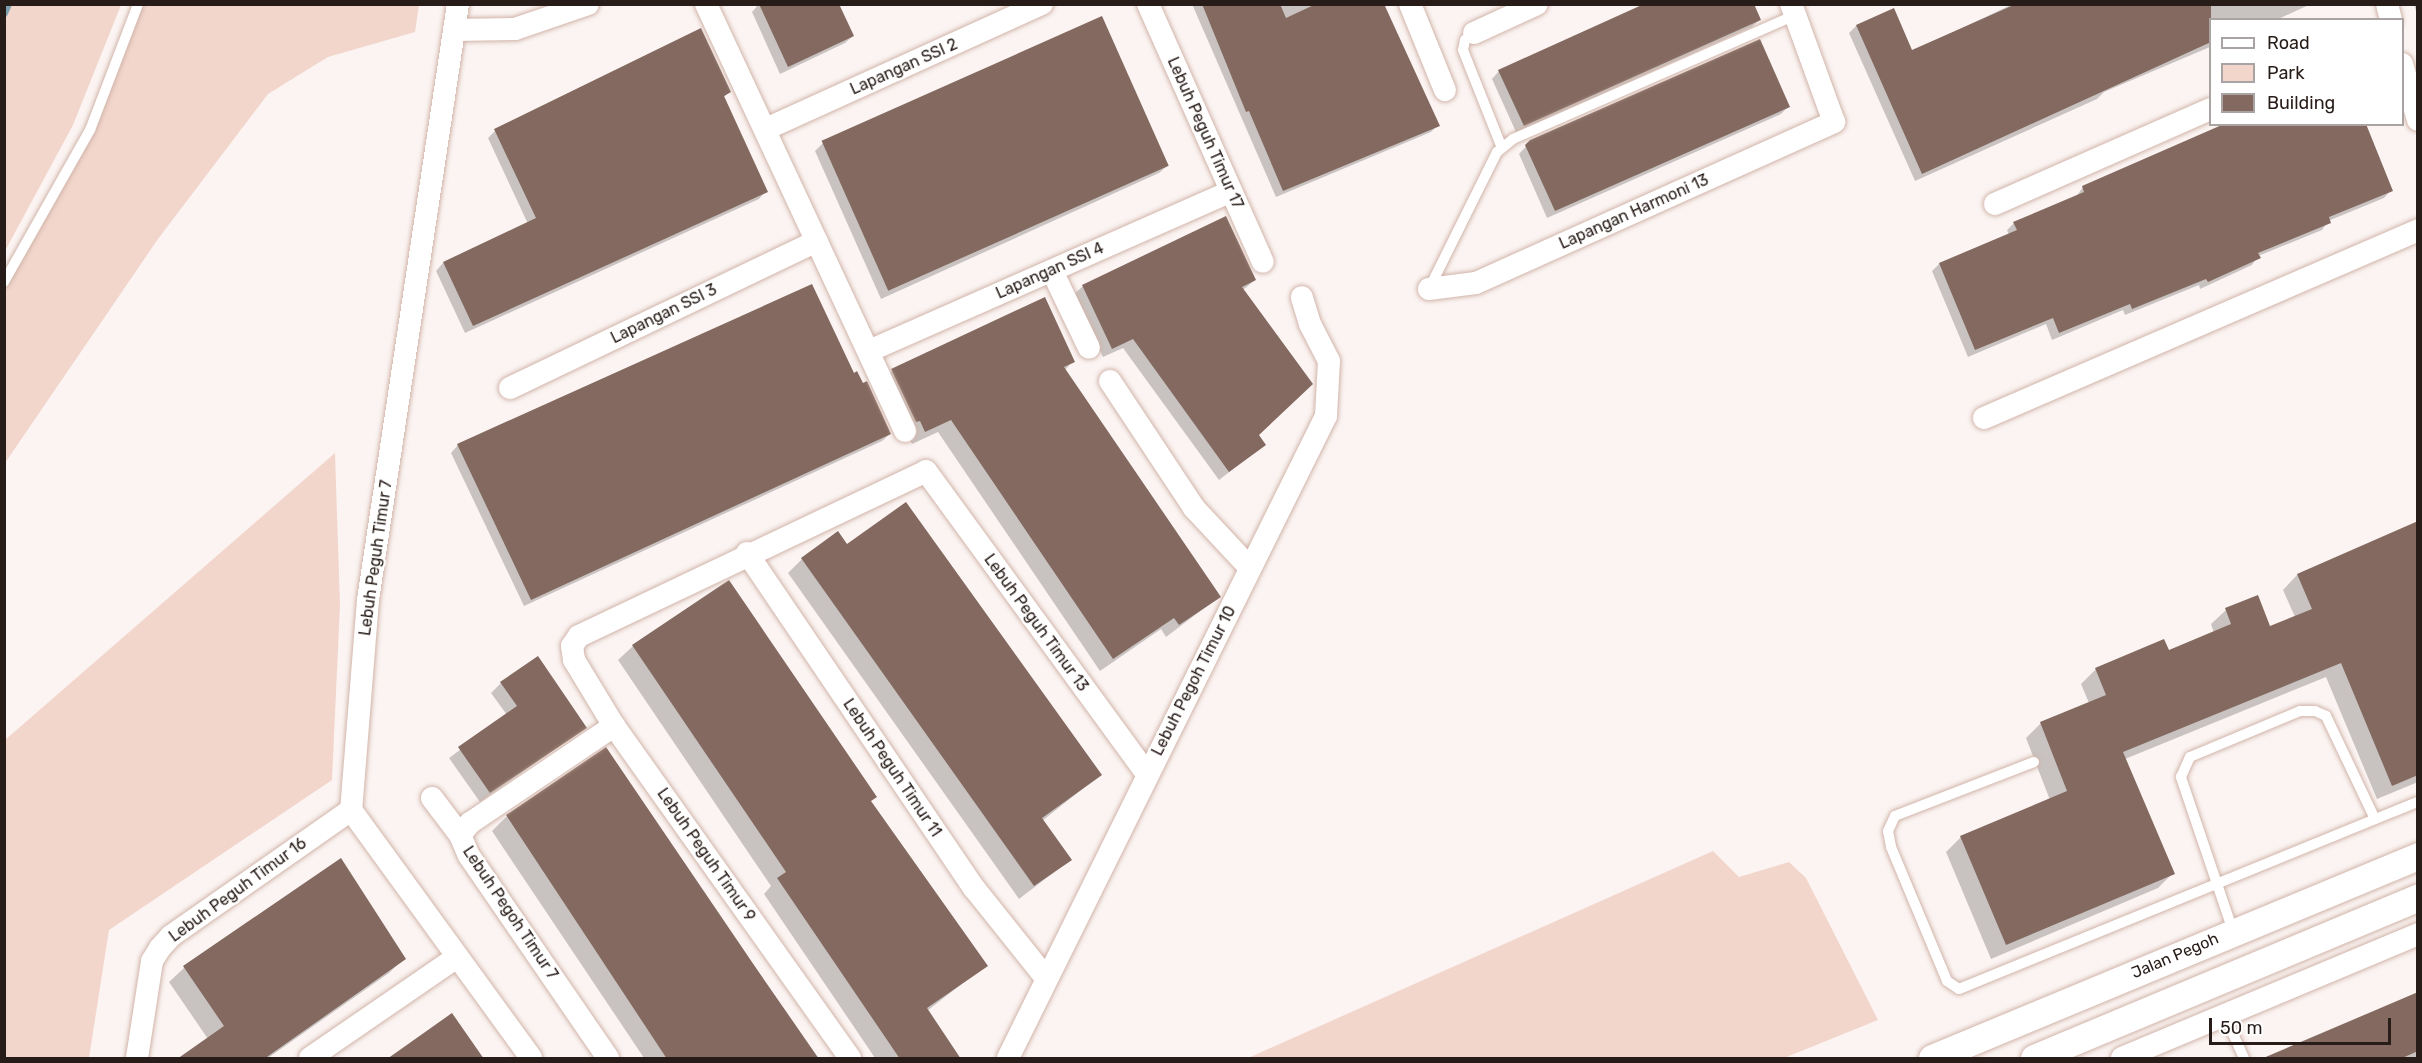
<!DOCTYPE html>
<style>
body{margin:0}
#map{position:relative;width:2422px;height:1063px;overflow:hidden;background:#fbf4f2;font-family:Rubik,sans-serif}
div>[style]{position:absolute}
.green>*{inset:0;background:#f2d6cc}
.shadow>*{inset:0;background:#0003}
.stream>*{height:8px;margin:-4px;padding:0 4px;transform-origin:4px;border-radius:4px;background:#7da0af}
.building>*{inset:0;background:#83695f;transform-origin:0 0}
.roads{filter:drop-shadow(0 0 2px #d1b4a9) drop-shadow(0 0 2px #d1b4a9)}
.service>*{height:10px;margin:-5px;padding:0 5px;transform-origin:5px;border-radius:5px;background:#fff}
.minor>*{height:22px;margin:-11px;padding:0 11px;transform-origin:11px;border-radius:11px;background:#fff}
.tertiary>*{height:27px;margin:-13.5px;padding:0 13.5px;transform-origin:13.5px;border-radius:13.5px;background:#fff}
span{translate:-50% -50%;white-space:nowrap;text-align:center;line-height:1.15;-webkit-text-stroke:5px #fff;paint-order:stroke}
.street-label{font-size:16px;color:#271c18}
.frame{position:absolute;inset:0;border:6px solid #271c18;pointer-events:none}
.legend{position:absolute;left:2209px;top:18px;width:195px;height:108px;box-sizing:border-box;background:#fff;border:2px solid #a9a4a3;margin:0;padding:8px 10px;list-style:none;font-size:18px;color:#271c18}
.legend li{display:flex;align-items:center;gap:12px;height:30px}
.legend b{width:30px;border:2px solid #a9a4a3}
.scale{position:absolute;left:2209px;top:1018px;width:182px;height:27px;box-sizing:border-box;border:3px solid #271c18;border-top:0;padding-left:8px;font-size:18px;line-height:21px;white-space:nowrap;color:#271c18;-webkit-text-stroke:4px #fff;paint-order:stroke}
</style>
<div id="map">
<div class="green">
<div style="clip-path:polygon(5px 4px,121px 5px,73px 125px,5px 251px)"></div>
<div style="clip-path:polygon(143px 5px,419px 5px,415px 32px,328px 57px,268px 94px,158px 239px,5px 463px,5px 289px,94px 133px)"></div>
<div style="clip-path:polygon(335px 453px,340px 605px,332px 780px,109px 930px,89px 1058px,5px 1058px,5px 740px)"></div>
<div style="clip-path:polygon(1713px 851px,1739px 877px,1789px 862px,1806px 878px,1878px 1020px,1784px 1058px,1248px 1058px)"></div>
</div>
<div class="shadow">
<div style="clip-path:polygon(759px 4px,838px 4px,853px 36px,845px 43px,780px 74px,752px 12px)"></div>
<div style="clip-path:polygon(1192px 4px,1384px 4px,1438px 125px,1431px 132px,1276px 197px)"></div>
<div style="clip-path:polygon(2013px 4px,2311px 4px,2276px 20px,2210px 20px,2210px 47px,2104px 92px,2097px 99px,1915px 181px,1849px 33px,1856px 26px,1893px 10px,1911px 52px)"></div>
<div style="clip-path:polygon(2414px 4px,2418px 4px,2418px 18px)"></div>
<div style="clip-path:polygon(1101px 18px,1167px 166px,1159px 173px,881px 299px,815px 151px,823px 143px)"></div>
<div style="clip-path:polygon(1759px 20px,1752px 27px,1516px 132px,1492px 79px,1499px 71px)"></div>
<div style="clip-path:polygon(729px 92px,723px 98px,766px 191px,759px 199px,465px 333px,436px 271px,443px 263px,528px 224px,488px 138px,495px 131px)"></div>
<div style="clip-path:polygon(1788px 107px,1781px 114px,1547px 218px,1519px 154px,1531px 141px)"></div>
<div style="clip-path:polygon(2083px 187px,2391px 190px,2384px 198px,2328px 221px,2322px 230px,2258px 256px,2252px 265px,2200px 289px,2199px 285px,2125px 315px,2123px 310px,2052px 340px,2046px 324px,1968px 357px,1932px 271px,1939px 264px,2009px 235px,2007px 230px,2014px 223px,2076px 197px)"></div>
<div style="clip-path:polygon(1255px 280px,1243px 290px,1257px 435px,1264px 445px,1219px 480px,1123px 348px,1103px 357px,1073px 295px,1083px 286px)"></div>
<div style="clip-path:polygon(1073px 361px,1065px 370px,1219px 597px,1166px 637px,1161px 629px,1100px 671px,938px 432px,912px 444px,879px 383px,892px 371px)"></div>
<div style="clip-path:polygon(890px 434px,882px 441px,524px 606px,451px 453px,458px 445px)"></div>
<div style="clip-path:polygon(2418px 522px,2418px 782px,2377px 799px,2326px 677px,2125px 759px,2173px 873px,2158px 888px,1991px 959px,1946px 852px,1961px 837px,2050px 800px,2026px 738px,2041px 723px,2089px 703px,2081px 684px,2096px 669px,2168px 651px,2214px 633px,2211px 624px,2226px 610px,2269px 628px,2295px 617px,2283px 590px,2297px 575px)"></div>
<div style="clip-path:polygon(847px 546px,1100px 775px,1042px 821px,1070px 860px,1019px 899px,788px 573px,802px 559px)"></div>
<div style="clip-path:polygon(633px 646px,870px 802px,986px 965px,927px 1011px,959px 1058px,875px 1058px,764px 894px,771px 886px,618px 660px)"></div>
<div style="clip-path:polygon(501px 683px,585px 728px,480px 802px,449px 758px,507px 715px,491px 693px)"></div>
<div style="clip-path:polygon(606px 749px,817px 1058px,644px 1058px,492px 831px,506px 817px)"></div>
<div style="clip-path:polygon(340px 860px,404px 958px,389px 973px,268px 1058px,180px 1058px,208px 1039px,169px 982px,184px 968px)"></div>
<div style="clip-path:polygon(2418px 994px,2418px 1058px,2266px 1058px)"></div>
</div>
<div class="stream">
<div style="left:4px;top:13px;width:10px;rotate:-66deg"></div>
</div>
<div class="building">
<div style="clip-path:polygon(759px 4px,839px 4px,854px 36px,788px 67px)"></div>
<div style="clip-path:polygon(1202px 4px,1280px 4px,1286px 18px,1316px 4px,1384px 4px,1440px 126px,1283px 191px,1249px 111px,1246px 112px)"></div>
<div style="clip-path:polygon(1644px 4px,1754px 4px,1761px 20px,1524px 126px,1498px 70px)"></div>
<div style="clip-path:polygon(2016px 4px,2211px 4px,2211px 42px,1922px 174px,1856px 25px,1894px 8px,1912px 50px)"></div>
<div style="left:1102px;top:16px;width:164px;height:307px;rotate:66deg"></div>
<div style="clip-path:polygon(701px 28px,731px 92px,724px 96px,768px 192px,473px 326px,443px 262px,536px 218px,494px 129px)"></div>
<div style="clip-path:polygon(1760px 39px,1790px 107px,1555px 211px,1525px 145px,1530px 140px)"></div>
<div style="clip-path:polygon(2224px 124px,2366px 124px,2393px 191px,2329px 217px,2331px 223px,2258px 253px,2261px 258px,2208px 282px,2206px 279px,2132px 309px,2130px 304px,2059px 333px,2053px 318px,1975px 350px,1939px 263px,2017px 230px,2013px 222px,2084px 192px,2082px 186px)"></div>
<div style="clip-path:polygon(1226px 216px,1256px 280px,1242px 287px,1313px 384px,1259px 435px,1266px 445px,1229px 472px,1133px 339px,1112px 349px,1082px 285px)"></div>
<div style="clip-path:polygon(812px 284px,854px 373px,857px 371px,863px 383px,867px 381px,891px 434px,531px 600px,457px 444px)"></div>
<div style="clip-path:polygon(1045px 297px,1075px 362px,1064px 367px,1221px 597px,1179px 625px,1174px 618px,1113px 659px,951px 420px,925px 432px,920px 421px,916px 422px,891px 369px)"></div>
<div style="clip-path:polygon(906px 502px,1102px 775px,1042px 818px,1072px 860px,1034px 886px,801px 558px,838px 531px,847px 544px)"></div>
<div style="clip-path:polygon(2418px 521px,2418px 775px,2392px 786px,2341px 663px,2123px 752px,2175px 874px,2006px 945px,1960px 836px,2067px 791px,2040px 722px,2106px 695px,2095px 668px,2164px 639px,2169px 650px,2231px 624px,2225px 608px,2258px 595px,2270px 626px,2312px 609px,2297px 574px)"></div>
<div style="clip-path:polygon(729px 580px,877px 797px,871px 801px,988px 966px,927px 1008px,961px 1059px,900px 1059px,777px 878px,786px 872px,632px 645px)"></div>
<div style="clip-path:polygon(538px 656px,587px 728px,490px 793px,458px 747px,517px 706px,500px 682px)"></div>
<div style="clip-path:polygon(606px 747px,756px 968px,819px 1059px,667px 1059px,506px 815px)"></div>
<div style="clip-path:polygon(341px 858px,406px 959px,264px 1059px,177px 1059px,224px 1026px,183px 966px)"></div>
<div style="clip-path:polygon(2418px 992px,2418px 1051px,2400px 1059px,2261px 1059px)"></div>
<div style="clip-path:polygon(452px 1013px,484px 1059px,387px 1059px)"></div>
</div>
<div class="roads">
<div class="service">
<div style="left:1474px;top:33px;width:11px;rotate:142deg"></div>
<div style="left:1465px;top:40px;width:10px;rotate:101deg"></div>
<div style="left:1463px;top:50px;width:105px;rotate:68.3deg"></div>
<div style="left:4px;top:282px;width:175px;rotate:-60.5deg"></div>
<div style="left:90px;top:130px;width:135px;rotate:-69.1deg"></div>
<div style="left:1429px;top:289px;width:153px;rotate:-63.6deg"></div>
<div style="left:1497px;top:152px;width:21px;rotate:-39deg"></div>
<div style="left:1513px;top:139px;width:308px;rotate:-23.7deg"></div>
<div style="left:2034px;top:762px;width:149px;rotate:158.8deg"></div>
<div style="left:1895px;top:816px;width:17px;rotate:115deg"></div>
<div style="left:1888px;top:831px;width:16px;rotate:79deg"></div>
<div style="left:1891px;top:847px;width:145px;rotate:67.3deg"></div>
<div style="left:1947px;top:981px;width:14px;rotate:34deg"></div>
<div style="left:1959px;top:989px;width:496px;rotate:-22.2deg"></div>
<div style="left:2233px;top:931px;width:163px;rotate:-108.7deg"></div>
<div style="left:2181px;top:777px;width:22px;rotate:-66deg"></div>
<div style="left:2190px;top:757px;width:119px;rotate:-22.7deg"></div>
<div style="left:2300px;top:711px;width:15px"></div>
<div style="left:2315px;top:711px;width:12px;rotate:24deg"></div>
<div style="left:2326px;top:716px;width:114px;rotate:64.6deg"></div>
<div style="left:2225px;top:1016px;width:46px;rotate:65.7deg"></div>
</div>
<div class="minor">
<div style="left:458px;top:4px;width:603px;rotate:98.59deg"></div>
<div style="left:368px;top:600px;width:211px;rotate:94.6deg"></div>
<div style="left:351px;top:810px;width:306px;rotate:54deg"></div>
<div style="left:706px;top:4px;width:471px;rotate:65deg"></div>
<div style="left:1148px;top:4px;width:282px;rotate:66deg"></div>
<div style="left:1410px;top:4px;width:93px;rotate:67.9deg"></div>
<div style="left:2387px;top:4px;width:16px;rotate:76deg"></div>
<div style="left:454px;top:30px;width:61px;rotate:-0.9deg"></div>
<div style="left:515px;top:29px;width:77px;rotate:-18.9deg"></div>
<div style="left:1474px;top:33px;width:69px;rotate:-24.7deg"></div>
<div style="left:2402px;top:64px;width:58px;rotate:74.1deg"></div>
<div style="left:766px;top:129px;width:303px;rotate:-24.4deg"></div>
<div style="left:1995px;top:204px;width:235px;rotate:-23.8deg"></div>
<div style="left:1052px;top:271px;width:85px;rotate:64.3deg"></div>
<div style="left:1429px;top:289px;width:47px;rotate:-7.3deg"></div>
<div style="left:1476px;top:283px;width:393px;rotate:-24.2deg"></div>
<div style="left:1834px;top:122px;width:126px;rotate:-110deg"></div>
<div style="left:869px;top:351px;width:394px;rotate:-23.8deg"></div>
<div style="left:1110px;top:381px;width:152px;rotate:56.5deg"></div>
<div style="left:1194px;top:508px;width:82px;rotate:47deg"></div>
<div style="left:510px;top:388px;width:340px;rotate:-25.6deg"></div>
<div style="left:1984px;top:418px;width:473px;rotate:-23.4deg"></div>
<div style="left:747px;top:553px;width:405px;rotate:55.9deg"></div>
<div style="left:974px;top:888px;width:114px;rotate:51.4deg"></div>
<div style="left:432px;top:798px;width:46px;rotate:52.9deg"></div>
<div style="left:137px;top:1058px;width:98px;rotate:-81.2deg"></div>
<div style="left:152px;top:961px;width:15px;rotate:-58deg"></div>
<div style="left:160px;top:948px;width:16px;rotate:-47deg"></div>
<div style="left:171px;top:936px;width:220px;rotate:-35deg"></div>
<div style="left:310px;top:1058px;width:178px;rotate:-34.5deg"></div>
<div style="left:608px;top:1058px;width:245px;rotate:-124.5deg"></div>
<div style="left:469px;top:856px;width:23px;rotate:-113deg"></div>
<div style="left:460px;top:835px;width:16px;rotate:-50deg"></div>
<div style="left:470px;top:823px;width:174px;rotate:-34deg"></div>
<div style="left:850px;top:1058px;width:407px;rotate:-125.4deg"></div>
<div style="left:614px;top:726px;width:77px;rotate:-121.2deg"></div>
<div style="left:574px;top:660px;width:14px;rotate:-98deg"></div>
<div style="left:572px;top:646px;width:12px;rotate:-55deg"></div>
<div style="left:579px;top:636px;width:384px;rotate:-25.4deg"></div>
<div style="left:926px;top:471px;width:375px;rotate:53.9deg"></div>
<div style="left:1008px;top:1058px;width:716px;rotate:-63.65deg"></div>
<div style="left:1326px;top:416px;width:55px;rotate:-86.9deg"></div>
<div style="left:1329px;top:361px;width:42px;rotate:-117.2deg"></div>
<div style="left:1310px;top:324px;width:28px;rotate:-107deg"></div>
<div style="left:2122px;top:1058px;width:321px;rotate:-22.7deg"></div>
</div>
<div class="tertiary">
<div style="left:1932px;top:1058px;width:526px;rotate:-22.57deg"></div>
<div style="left:2034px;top:1058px;width:416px;rotate:-22.7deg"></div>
</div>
</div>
<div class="street-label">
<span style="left:904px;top:67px;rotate:-24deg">Lapangan SSI 2</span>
<span style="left:1205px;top:133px;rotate:66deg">Lebuh Peguh Timur 17</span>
<span style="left:1634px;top:212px;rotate:-24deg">Lapangan Harmoni 13</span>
<span style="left:1050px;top:271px;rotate:-24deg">Lapangan SSI 4</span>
<span style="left:664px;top:314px;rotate:-26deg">Lapangan SSI 3</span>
<span style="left:376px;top:558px;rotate:-82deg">Lebuh Peguh Timur 7</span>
<span style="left:1036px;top:623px;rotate:54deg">Lebuh Peguh Timur 13</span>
<span style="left:1194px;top:681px;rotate:-63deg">Lebuh Pegoh Timur 10</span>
<span style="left:892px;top:768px;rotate:56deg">Lebuh Peguh Timur 11</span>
<span style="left:706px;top:855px;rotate:55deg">Lebuh Peguh Timur 9</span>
<span style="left:238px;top:890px;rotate:-36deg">Lebuh Peguh Timur 16</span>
<span style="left:510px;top:913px;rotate:56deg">Lebuh Pegoh Timur 7</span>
<span style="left:2175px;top:956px;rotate:-23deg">Jalan Pegoh</span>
</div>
<div class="frame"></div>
<ul class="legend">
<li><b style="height:8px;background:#fff"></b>Road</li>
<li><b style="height:16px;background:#f2d6cc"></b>Park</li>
<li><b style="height:16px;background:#83695f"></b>Building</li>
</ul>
<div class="scale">50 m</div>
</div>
